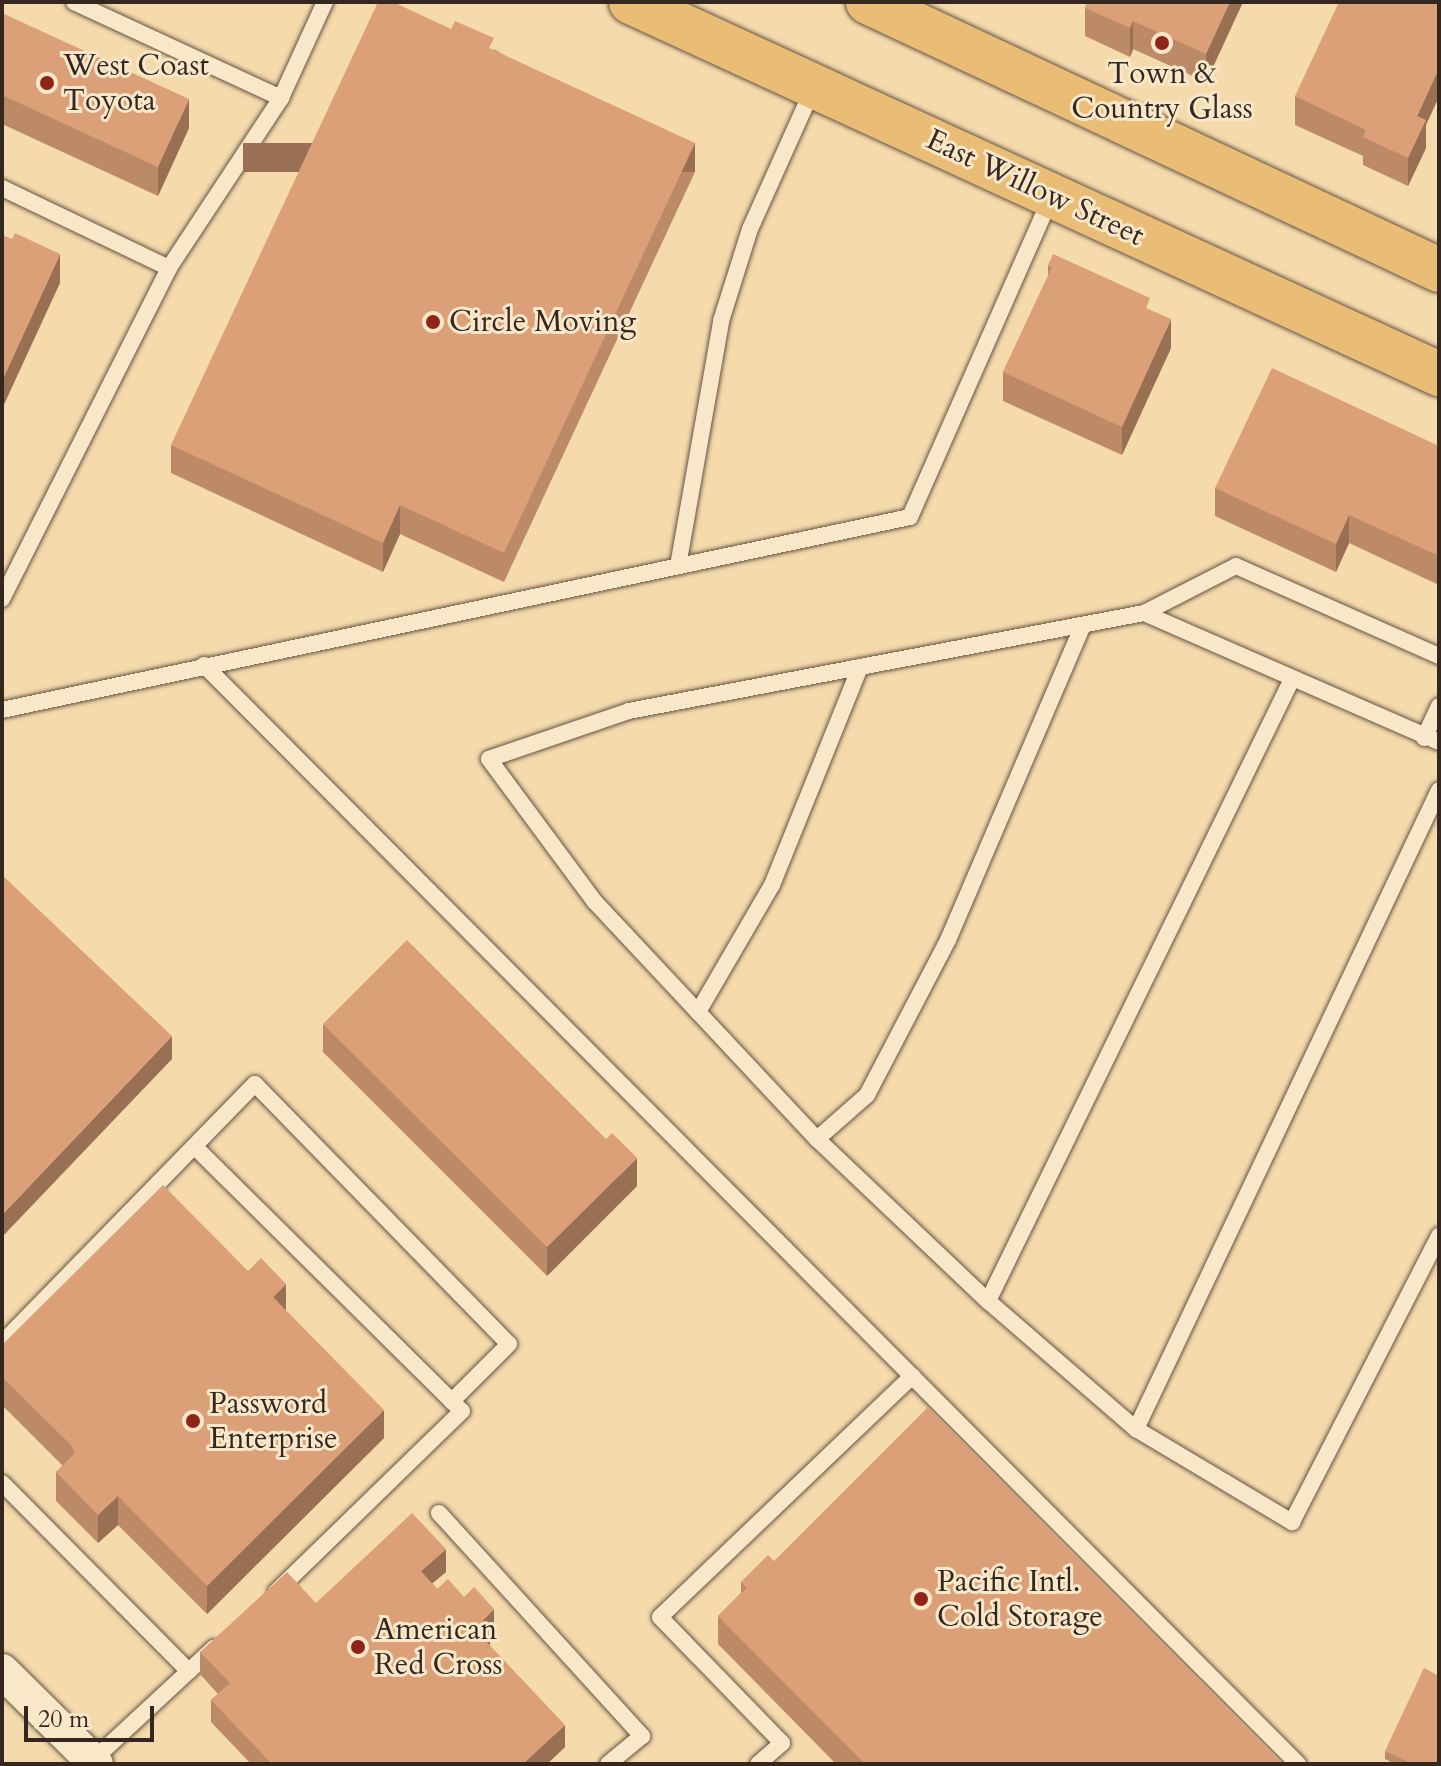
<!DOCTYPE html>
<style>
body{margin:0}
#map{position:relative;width:1441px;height:1766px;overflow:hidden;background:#f5daac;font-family:Cardo,serif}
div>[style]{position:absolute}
.roads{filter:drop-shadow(0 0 2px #645443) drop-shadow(0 0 2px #645443)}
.lane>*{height:16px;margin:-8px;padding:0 8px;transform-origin:8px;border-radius:8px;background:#f8e7c9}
.street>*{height:34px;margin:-17px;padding:0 17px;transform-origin:17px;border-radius:17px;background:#f8e7c9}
.primary>*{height:44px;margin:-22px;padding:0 22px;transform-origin:22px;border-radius:22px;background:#eabd76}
.wall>*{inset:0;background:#bd8a68}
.shaded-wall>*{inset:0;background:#9a7055;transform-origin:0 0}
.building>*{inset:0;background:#dca079}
.dots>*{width:22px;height:22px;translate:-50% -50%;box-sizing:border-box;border:4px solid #f8e7c9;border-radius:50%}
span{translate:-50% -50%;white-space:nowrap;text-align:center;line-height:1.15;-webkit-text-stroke:6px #f8e7c9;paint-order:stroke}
.poi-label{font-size:30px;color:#332720}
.left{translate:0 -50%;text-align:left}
.street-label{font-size:30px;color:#332720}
.frame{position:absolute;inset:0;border:4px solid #332720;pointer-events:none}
.scale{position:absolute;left:24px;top:1706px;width:130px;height:36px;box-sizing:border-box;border:4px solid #332720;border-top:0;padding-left:10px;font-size:24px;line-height:28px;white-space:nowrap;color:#332720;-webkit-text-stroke:6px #f8e7c9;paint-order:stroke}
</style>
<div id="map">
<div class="roads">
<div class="lane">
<div style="left:74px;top:2px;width:228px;rotate:24.9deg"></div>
<div style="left:2px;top:188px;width:185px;rotate:25.6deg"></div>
<div style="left:169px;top:268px;width:204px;rotate:-56.6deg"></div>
<div style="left:281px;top:98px;width:106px;rotate:-65.4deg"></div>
<div style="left:678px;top:566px;width:249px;rotate:-80deg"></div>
<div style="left:721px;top:321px;width:96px;rotate:-72.5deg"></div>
<div style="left:750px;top:229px;width:154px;rotate:-65.8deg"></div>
<div style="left:2px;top:599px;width:371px;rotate:-63.2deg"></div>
<div style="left:1144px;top:613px;width:322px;rotate:23.6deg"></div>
<div style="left:1439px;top:656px;width:222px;rotate:-156.1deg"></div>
<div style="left:1236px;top:566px;width:103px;rotate:152.9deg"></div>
<div style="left:1144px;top:613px;width:524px;rotate:169.23deg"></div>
<div style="left:629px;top:711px;width:148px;rotate:161.1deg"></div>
<div style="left:489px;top:759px;width:178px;rotate:53.5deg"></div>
<div style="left:595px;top:902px;width:325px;rotate:46.9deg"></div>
<div style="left:817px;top:1139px;width:236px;rotate:43.5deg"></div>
<div style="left:988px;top:1301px;width:196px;rotate:40.9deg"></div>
<div style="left:1136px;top:1429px;width:182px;rotate:30.8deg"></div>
<div style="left:1292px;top:1522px;width:322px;rotate:-62.8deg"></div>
<div style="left:204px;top:665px;width:1551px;rotate:45.13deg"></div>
<div style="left:2px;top:710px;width:928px;rotate:-12deg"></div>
<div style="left:910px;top:517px;width:350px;rotate:-66.2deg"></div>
<div style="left:1424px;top:738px;width:35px;rotate:-65deg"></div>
<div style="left:698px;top:1012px;width:147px;rotate:-59.8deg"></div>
<div style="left:772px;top:885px;width:235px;rotate:-68deg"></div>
<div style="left:817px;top:1139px;width:67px;rotate:-41.3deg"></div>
<div style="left:867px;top:1095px;width:175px;rotate:-62.4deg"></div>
<div style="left:948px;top:940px;width:343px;rotate:-66.8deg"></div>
<div style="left:196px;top:1148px;width:374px;rotate:44.7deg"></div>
<div style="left:462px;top:1411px;width:260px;rotate:135.8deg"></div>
<div style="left:988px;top:1301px;width:692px;rotate:-63.95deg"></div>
<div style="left:2px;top:1343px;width:362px;rotate:-45.7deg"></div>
<div style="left:255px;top:1084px;width:363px;rotate:45.7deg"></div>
<div style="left:509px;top:1344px;width:81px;rotate:135deg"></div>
<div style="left:1136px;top:1429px;width:707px;rotate:-64.63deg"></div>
<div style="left:2px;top:1483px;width:265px;rotate:45.2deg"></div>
<div style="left:189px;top:1671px;width:131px;rotate:137.2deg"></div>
<div style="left:439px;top:1513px;width:302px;rotate:47.7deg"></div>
<div style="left:642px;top:1736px;width:44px;rotate:140.5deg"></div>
<div style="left:189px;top:1671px;width:34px;rotate:-43deg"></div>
<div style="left:758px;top:1764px;width:32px;rotate:-41deg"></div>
<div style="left:782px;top:1743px;width:175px;rotate:-134.1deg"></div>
<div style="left:660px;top:1617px;width:349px;rotate:-43.7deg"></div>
</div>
<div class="street">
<div style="left:2px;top:1671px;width:132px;rotate:44.7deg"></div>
</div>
<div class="primary">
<div style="left:631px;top:2px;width:890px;rotate:24.72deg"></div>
<div style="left:868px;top:2px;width:631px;rotate:25.14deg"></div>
</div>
</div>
<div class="wall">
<div style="clip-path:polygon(1087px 2px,1243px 2px,1206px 82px,1133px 49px,1130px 57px,1085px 36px,1085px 8px)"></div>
<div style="clip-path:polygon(2px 13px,189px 128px,158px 196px,2px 124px)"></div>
<div style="clip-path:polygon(494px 49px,695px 172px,504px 582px,400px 534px,383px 572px,171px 473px,171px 445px)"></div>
<div style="clip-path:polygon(1295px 96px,1426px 125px,1426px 148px,1408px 186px,1363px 165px,1363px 156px,1295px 125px)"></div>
<div style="clip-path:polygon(1048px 265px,1150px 310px,1171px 348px,1122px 455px,1003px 401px,1003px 372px,1048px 276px)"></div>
<div style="clip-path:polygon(1439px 446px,1439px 585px,1349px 543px,1336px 572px,1215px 516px,1215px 488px)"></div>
<div style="clip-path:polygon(323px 1024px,637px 1186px,547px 1276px,323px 1052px)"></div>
<div style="clip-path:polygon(286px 1311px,384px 1438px,207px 1614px,118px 1525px,98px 1543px,56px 1501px,56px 1472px,63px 1466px,2px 1405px,2px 1345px)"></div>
<div style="clip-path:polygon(774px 1561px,1283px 1764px,836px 1764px,718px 1644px,718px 1616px,741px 1593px,741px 1582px)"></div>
<div style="clip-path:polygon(446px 1572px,432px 1583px,437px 1589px,494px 1631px,490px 1635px,490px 1646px,565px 1747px,547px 1764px,251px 1764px,211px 1722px,211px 1700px,218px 1694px,200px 1674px,200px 1652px,316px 1603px)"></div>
<div style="clip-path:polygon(1385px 1751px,1439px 1764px,1395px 1764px,1385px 1759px)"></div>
</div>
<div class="shaded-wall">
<div style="clip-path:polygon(1230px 2px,1243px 2px,1206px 82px,1206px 54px)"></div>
<div style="clip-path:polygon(1133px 21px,1133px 49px,1130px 57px,1130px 28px)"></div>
<div style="clip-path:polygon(1439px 68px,1439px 97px,1426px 125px,1426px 148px,1408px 186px,1408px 158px,1417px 116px)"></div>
<div style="clip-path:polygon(189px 99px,189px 128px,158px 196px,158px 167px)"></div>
<div style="left:695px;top:143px;width:29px;height:452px;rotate:90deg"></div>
<div style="clip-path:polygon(60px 254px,60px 283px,2px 409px,2px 381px)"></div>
<div style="clip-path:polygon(1171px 319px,1171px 348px,1122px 455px,1122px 427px)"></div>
<div style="clip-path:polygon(400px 505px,400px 534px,383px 572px,383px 543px)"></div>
<div style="clip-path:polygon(1349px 515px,1349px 543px,1336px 572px,1336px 544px)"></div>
<div style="clip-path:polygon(172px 1036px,172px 1059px,2px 1237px,2px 1215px)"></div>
<div style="clip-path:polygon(637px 1158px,637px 1186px,547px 1276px,547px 1247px)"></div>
<div style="clip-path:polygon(286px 1284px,286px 1312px,273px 1297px)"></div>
<div style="clip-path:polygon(384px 1410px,384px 1438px,207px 1614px,207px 1586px)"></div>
<div style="clip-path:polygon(118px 1496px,118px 1525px,98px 1543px,98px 1515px)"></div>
<div style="clip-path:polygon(446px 1549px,446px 1572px,421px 1593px,421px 1571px)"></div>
<div style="clip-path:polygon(494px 1609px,494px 1631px,490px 1635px,490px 1651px,481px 1658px,482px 1621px)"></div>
<div style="clip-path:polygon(565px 1725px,565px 1747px,547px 1764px,523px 1764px)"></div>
</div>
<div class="building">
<div style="clip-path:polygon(378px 2px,393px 2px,451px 29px,455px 21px,494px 38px,489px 48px,695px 143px,504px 553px,400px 505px,383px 543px,171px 445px)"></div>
<div style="clip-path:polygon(1087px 2px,1230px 2px,1206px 54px,1133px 21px,1130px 28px,1085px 8px)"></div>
<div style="clip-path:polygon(1339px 2px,1439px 2px,1439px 68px,1417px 116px,1426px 120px,1408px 158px,1363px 137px,1366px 130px,1295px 96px)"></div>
<div style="clip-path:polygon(2px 13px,189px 99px,158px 167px,2px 95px)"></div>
<div style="clip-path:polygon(15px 233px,60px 254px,2px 381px,2px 235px,12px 239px)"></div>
<div style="clip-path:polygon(1053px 254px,1150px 298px,1146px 308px,1171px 319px,1122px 427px,1003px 372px,1052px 267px,1048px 265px)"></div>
<div style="clip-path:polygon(1272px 368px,1439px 446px,1439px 556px,1349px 515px,1336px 544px,1215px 488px)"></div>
<div style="clip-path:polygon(2px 875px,172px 1036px,2px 1215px)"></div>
<div style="clip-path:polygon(407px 940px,606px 1139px,612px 1133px,637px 1158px,547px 1247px,323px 1024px)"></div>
<div style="clip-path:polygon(163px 1185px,248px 1271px,261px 1258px,286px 1284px,273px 1297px,384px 1410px,207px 1586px,118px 1496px,98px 1515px,56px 1472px,75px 1453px,71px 1445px,2px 1377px,2px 1345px)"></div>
<div style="clip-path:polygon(928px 1407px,1283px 1764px,865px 1764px,718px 1616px,747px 1588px,741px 1582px,768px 1555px,774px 1561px)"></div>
<div style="clip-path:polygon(412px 1513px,446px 1549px,421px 1571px,437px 1589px,448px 1579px,464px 1597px,474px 1587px,494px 1609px,482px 1621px,490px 1628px,481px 1636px,565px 1725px,523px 1764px,272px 1764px,211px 1700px,230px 1683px,200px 1652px,287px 1572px,316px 1603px)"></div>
<div style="clip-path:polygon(1424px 1668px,1439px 1676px,1439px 1764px,1412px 1764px,1385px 1751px)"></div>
</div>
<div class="dots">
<div style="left:1162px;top:43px;background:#8f2418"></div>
<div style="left:47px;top:83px;background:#8f2418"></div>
<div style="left:433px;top:322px;background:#8f2418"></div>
<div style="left:193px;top:1421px;background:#8f2418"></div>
<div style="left:921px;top:1599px;background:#8f2418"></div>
<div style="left:358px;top:1647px;background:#8f2418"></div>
</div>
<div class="poi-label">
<span class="left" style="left:63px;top:83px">West Coast<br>Toyota</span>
<span style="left:1162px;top:91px">Town &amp;<br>Country Glass</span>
<span class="left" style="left:449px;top:322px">Circle Moving</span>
<span class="left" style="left:209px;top:1421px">Password<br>Enterprise</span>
<span class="left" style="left:937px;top:1599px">Pacific Intl.<br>Cold Storage</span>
<span class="left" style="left:374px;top:1647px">American<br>Red Cross</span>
</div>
<div class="street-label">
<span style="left:1035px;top:188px;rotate:25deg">East Willow Street</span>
</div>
<div class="frame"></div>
<div class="scale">20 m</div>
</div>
